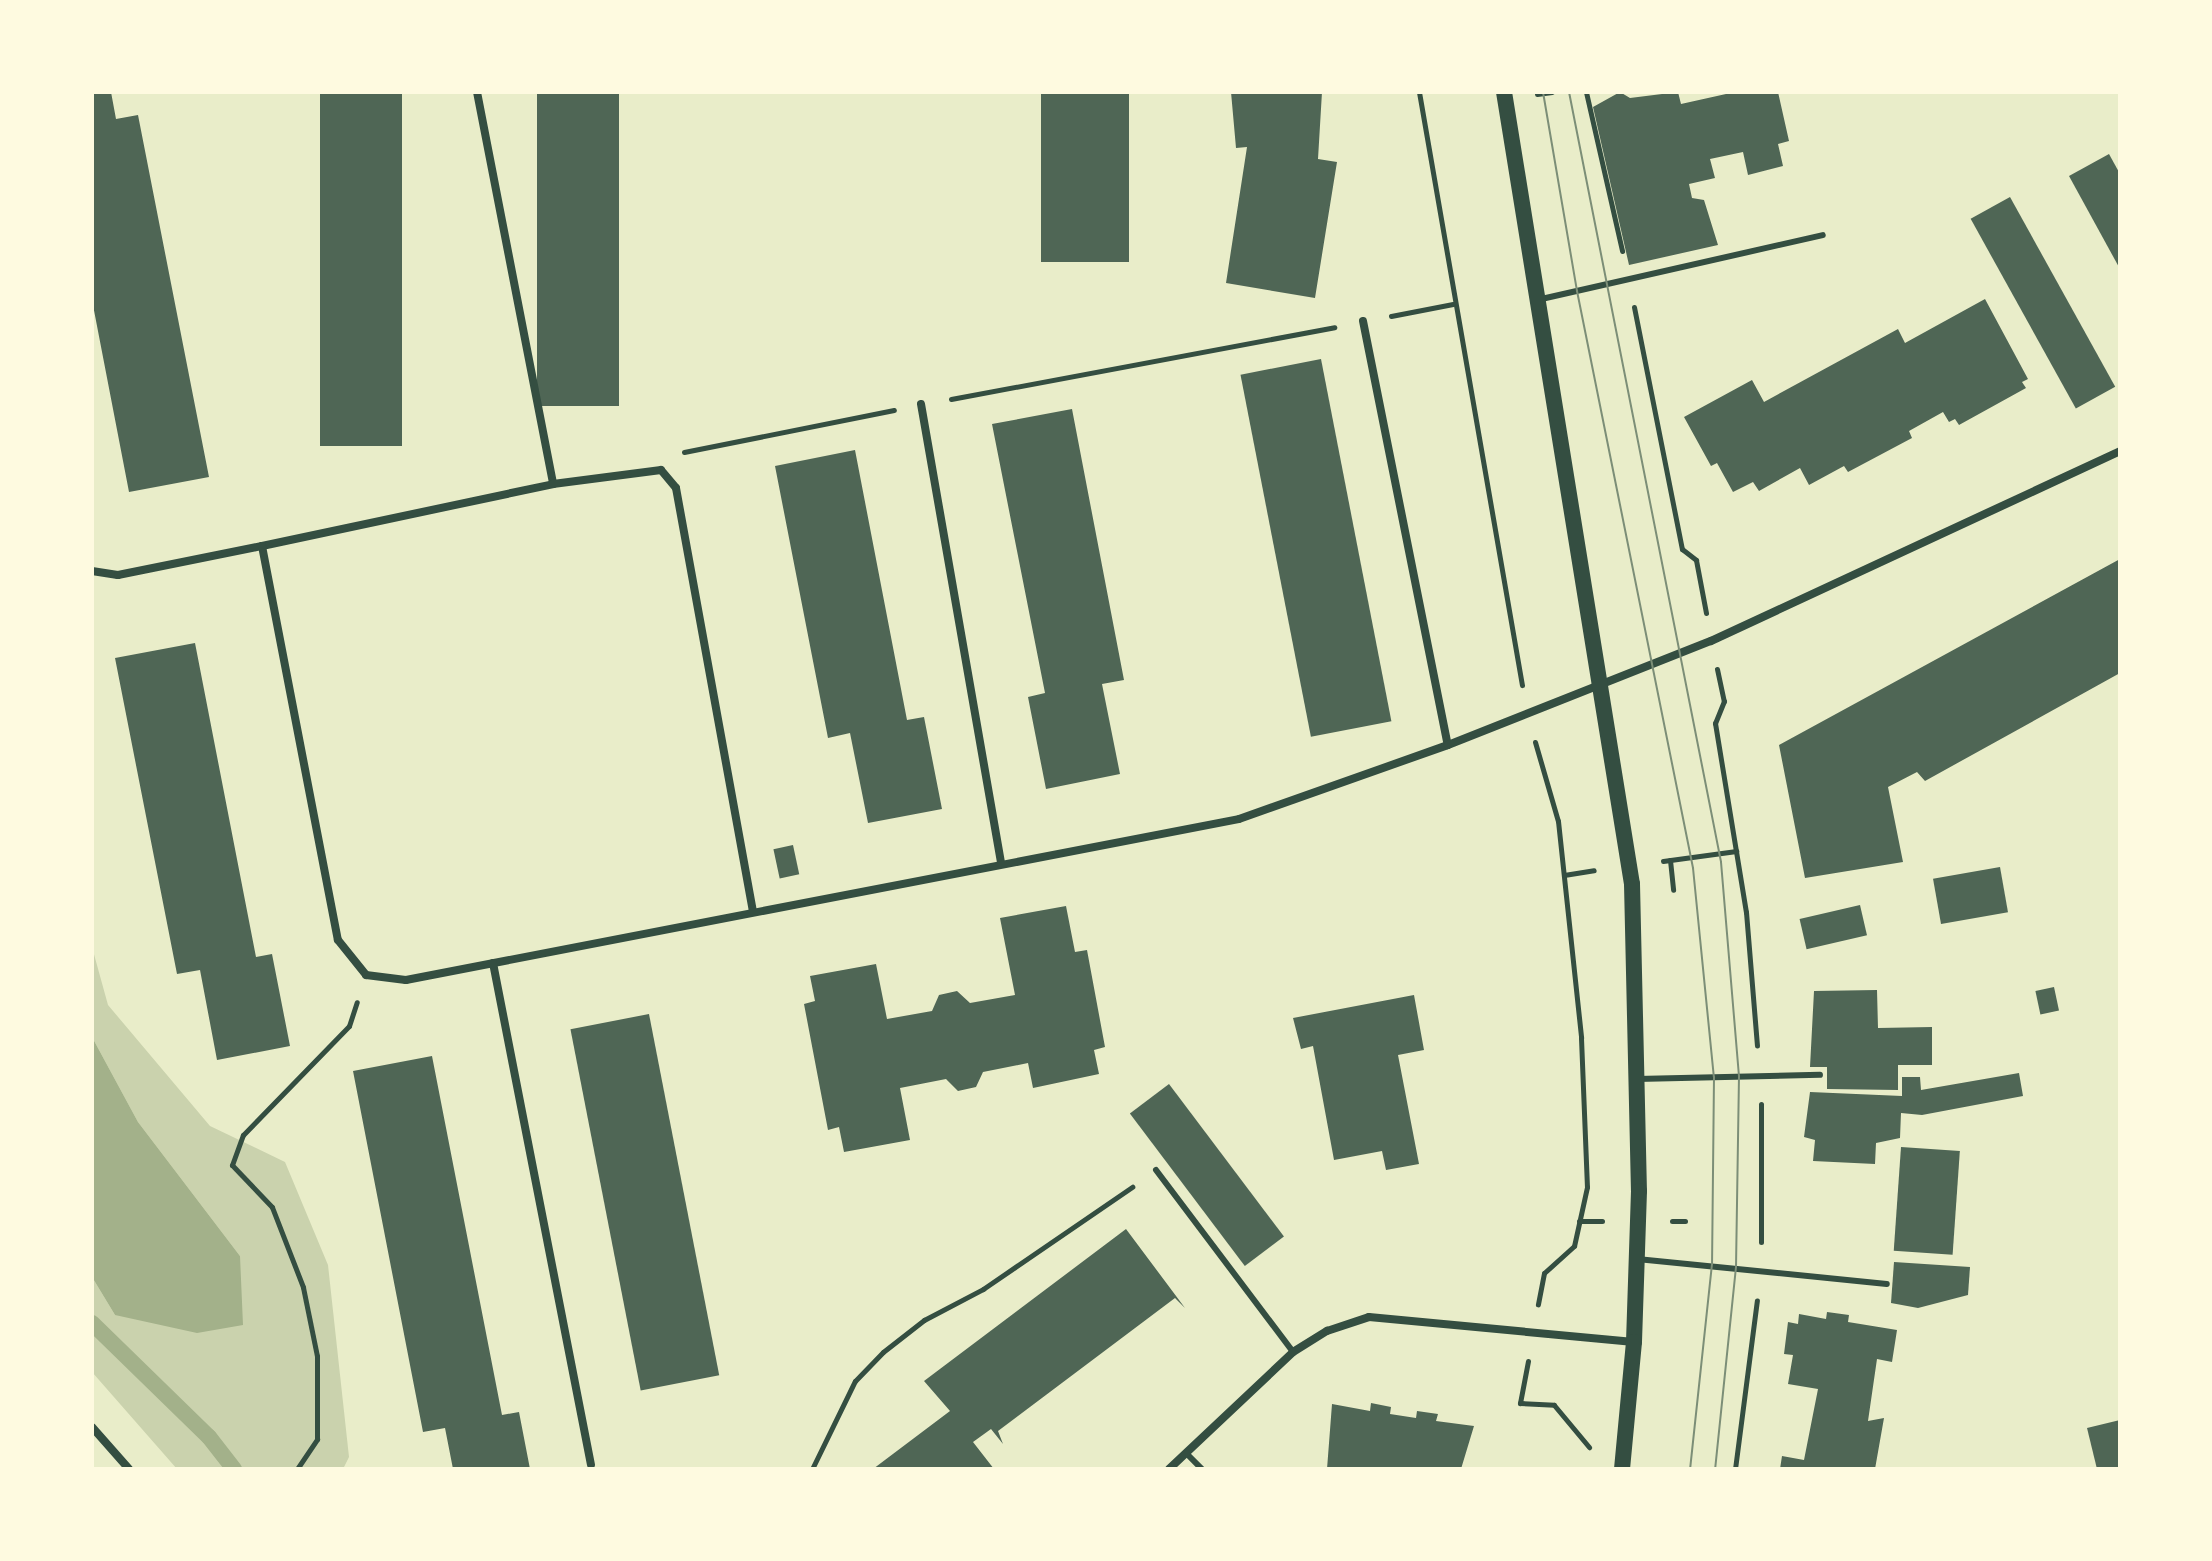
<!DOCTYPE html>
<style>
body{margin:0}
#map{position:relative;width:2212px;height:1561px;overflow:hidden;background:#e9edc9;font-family:"Roboto Condensed",sans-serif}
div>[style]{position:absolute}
.green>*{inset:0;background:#cad2ad}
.water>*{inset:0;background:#a3b18a}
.stream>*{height:16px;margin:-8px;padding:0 8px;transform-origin:8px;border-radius:8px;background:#a3b18a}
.building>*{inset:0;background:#4f6655;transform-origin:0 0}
.path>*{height:5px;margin:-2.5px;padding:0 2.5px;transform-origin:2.5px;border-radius:2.5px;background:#344e41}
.service>*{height:6px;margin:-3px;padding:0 3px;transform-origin:3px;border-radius:3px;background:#344e41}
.minor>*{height:8px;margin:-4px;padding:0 4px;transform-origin:4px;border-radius:4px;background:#344e41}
.secondary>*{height:16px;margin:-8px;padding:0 8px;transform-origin:8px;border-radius:8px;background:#344e41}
.tram>*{height:2px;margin:-1px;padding:0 1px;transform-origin:1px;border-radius:1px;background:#7c8e77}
span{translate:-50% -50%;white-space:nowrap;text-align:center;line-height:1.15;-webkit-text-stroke:6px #fefae0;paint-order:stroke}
.frame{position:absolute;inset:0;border:94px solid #fefae0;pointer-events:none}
</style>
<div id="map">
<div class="green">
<div style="clip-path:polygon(92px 947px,108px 1005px,210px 1126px,285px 1162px,328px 1265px,349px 1457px,343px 1469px,177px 1469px,92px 1372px,92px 1277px,115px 1315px,240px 1256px,138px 1122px,92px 1037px)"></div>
</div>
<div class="water">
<div style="clip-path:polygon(92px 1037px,138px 1122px,240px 1256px,243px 1325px,197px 1333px,115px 1315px,92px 1277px)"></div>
</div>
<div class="stream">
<div style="left:92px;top:1323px;width:163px;rotate:44.3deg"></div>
<div style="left:209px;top:1437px;width:41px;rotate:52deg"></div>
</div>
<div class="building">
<div style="clip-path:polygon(92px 92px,111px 92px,116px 119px,138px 115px,209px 477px,129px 492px,92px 300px)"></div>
<div style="left:320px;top:92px;width:82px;height:354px"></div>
<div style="left:537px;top:92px;width:82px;height:314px"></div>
<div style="left:1041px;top:92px;width:88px;height:170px"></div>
<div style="clip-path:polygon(1231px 92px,1322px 92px,1318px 159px,1337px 162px,1315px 298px,1226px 283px,1247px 147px,1236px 148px)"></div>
<div style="clip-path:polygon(1620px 92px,1630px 98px,1678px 92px,1681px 104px,1735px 92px,1778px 92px,1789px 141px,1778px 144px,1783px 166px,1748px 175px,1743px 152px,1710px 159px,1715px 178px,1689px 184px,1692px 198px,1704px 200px,1718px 245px,1629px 265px,1593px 107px)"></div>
<div style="clip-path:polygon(2109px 154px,2120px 174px,2120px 269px,2069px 176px)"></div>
<div style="left:2010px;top:197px;width:217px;height:45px;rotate:61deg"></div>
<div style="clip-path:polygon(1985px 299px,2028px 379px,2022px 382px,2026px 388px,1959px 425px,1955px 419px,1949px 422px,1943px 412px,1909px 431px,1912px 438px,1848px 472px,1844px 466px,1809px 485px,1800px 468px,1759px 491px,1753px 482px,1733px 492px,1717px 463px,1711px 466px,1684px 417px,1752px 380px,1764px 402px,1898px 329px,1905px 343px)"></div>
<div style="left:1321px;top:359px;width:369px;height:82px;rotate:79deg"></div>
<div style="clip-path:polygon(1072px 409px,1124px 680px,1102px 684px,1120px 774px,1046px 789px,1028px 697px,1045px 693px,992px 424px)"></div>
<div style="clip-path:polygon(855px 450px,907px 720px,924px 717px,942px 809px,868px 823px,850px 733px,828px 738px,775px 466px)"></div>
<div style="clip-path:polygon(2120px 559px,2120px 673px,1925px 781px,1917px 772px,1888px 787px,1903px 862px,1805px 878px,1779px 745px)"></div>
<div style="clip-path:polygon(195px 643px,256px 957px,272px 954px,290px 1046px,217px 1060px,200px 970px,177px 974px,115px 658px)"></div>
<div style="left:793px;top:845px;width:30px;height:20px;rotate:78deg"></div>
<div style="left:2000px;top:867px;width:46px;height:68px;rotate:80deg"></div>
<div style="left:1860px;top:905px;width:31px;height:62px;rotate:77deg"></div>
<div style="clip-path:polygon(1066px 906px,1075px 952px,1087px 950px,1105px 1047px,1094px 1050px,1099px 1074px,1033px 1088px,1028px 1063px,983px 1072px,976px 1087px,958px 1091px,946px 1079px,900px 1088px,910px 1140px,844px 1152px,839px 1127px,828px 1130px,804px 1004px,815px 1001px,810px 976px,876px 964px,887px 1019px,932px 1011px,939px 995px,957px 991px,970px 1003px,1015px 995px,1000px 918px)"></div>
<div style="left:2054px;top:987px;width:24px;height:19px;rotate:78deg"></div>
<div style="clip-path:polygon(1877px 990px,1878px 1028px,1932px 1027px,1932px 1065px,1898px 1065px,1898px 1090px,1827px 1089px,1827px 1067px,1810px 1067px,1814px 991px)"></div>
<div style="clip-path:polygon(1414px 995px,1424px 1050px,1398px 1055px,1419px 1164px,1386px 1170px,1382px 1151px,1334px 1160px,1313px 1046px,1301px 1049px,1293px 1018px)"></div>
<div style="left:649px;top:1014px;width:368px;height:80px;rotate:79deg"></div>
<div style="clip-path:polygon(432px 1056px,502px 1415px,519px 1412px,530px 1469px,453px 1469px,445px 1428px,423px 1432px,353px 1071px)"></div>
<div style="clip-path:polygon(2019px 1073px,2023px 1096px,1922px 1115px,1901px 1113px,1900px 1138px,1876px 1143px,1875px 1164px,1813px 1161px,1815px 1140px,1804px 1137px,1810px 1092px,1902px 1096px,1902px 1077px,1920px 1077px,1921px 1090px)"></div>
<div style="left:1169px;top:1084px;width:191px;height:49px;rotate:53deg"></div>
<div style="left:1901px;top:1147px;width:59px;height:104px;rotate:4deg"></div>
<div style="clip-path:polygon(1126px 1229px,1185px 1308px,1175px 1298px,998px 1431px,1003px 1444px,991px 1429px,973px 1442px,994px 1469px,873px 1469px,950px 1411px,924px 1381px)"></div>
<div style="clip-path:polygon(1894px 1262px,1970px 1267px,1968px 1295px,1918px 1308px,1891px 1303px)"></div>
<div style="clip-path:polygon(1827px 1312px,1849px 1315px,1848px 1322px,1897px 1330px,1892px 1362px,1877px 1359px,1868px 1421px,1884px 1418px,1875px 1469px,1780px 1469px,1782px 1456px,1804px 1460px,1818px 1389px,1788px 1384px,1793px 1355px,1784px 1354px,1788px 1322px,1798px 1324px,1799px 1314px,1826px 1319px)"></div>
<div style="clip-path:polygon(1371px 1403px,1391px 1407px,1390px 1414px,1416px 1418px,1417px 1411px,1438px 1414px,1436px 1421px,1474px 1426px,1461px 1469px,1327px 1469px,1332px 1404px,1370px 1411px)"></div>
<div style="clip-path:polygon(2120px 1420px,2120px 1469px,2097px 1469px,2087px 1428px)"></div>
</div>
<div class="path">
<div style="left:1419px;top:92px;width:602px;rotate:80.15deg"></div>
<div style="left:1586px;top:92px;width:163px;rotate:77.2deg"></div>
<div style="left:1537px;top:94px;width:15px;rotate:-8deg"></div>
<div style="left:1634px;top:307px;width:247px;rotate:78.8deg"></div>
<div style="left:1682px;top:549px;width:18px;rotate:38deg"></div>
<div style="left:1696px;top:560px;width:54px;rotate:79.3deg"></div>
<div style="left:1391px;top:316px;width:63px;rotate:-11deg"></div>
<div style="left:951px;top:399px;width:390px;rotate:-10.6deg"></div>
<div style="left:684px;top:452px;width:214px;rotate:-11.3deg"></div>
<div style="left:1717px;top:669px;width:33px;rotate:78deg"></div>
<div style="left:1724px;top:701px;width:24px;rotate:112deg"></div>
<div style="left:1715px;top:723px;width:192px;rotate:80.7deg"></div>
<div style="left:1746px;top:912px;width:134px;rotate:85.3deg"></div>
<div style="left:1535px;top:742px;width:82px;rotate:73.8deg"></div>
<div style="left:1558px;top:821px;width:218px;rotate:83.9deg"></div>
<div style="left:1581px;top:1038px;width:149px;rotate:87.7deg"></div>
<div style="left:1587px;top:1187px;width:60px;rotate:102.4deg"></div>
<div style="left:1574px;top:1246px;width:40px;rotate:138deg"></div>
<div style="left:1544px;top:1273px;width:32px;rotate:101deg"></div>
<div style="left:1670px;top:860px;width:30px;rotate:84deg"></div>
<div style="left:1663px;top:861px;width:74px;rotate:-7.8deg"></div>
<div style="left:1564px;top:875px;width:30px;rotate:-9deg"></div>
<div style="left:1761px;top:1104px;width:138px;rotate:90deg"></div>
<div style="left:1579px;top:1221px;width:23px"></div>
<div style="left:1672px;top:1221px;width:13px"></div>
<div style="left:1528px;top:1361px;width:43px;rotate:100.8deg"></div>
<div style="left:1520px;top:1403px;width:34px;rotate:3deg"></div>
<div style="left:1554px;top:1405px;width:55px;rotate:50.2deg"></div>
<div style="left:297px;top:1469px;width:36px;rotate:-56deg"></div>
<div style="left:317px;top:1439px;width:83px;rotate:-90deg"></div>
<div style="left:317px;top:1356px;width:70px;rotate:-101.5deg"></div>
<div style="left:303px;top:1287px;width:86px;rotate:-111.2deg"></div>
<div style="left:272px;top:1207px;width:58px;rotate:-133.6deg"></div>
<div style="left:232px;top:1165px;width:32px;rotate:-70deg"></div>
<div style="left:243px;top:1135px;width:152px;rotate:-45.8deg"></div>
<div style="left:349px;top:1026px;width:25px;rotate:-72deg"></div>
<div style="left:812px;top:1469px;width:98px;rotate:-64deg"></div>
<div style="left:855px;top:1381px;width:40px;rotate:-46deg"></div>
<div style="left:883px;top:1352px;width:52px;rotate:-38deg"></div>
<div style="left:924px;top:1320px;width:67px;rotate:-27.7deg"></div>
<div style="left:983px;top:1289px;width:181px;rotate:-34.4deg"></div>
<div style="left:1735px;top:1469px;width:170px;rotate:-82.6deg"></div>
</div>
<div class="service">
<div style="left:1537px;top:300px;width:293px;rotate:-12.8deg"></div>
<div style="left:1637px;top:1079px;width:183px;rotate:-1.3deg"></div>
<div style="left:1156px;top:1170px;width:228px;rotate:53deg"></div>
<div style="left:1637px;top:1259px;width:251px;rotate:5.7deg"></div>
<div style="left:1186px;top:1453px;width:23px;rotate:45deg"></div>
</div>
<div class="minor">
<div style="left:477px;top:92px;width:399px;rotate:79deg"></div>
<div style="left:1363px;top:321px;width:432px;rotate:78.7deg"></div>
<div style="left:921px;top:404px;width:465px;rotate:80.1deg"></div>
<div style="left:262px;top:546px;width:298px;rotate:-12deg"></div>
<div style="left:553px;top:484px;width:109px;rotate:-7.4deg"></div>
<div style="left:661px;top:470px;width:23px;rotate:50deg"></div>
<div style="left:676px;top:488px;width:431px;rotate:79.7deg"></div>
<div style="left:92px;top:571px;width:26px;rotate:9deg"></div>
<div style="left:118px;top:575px;width:147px;rotate:-11.4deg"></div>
<div style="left:262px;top:546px;width:401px;rotate:79.1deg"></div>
<div style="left:338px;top:940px;width:45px;rotate:51.3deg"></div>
<div style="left:366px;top:975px;width:40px;rotate:7.1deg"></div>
<div style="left:406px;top:980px;width:848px;rotate:-10.94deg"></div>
<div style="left:1239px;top:819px;width:222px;rotate:-19.5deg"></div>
<div style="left:1448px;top:745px;width:283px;rotate:-21.6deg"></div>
<div style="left:1711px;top:641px;width:451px;rotate:-24.9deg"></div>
<div style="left:493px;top:963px;width:511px;rotate:78.95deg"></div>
<div style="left:92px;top:1427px;width:56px;rotate:48.6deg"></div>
<div style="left:1169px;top:1469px;width:170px;rotate:-43.3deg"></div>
<div style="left:1293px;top:1352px;width:40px;rotate:-32deg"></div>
<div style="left:1327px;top:1331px;width:44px;rotate:-18.4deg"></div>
<div style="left:1369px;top:1317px;width:266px;rotate:5.4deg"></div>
</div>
<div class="secondary">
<div style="left:1504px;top:92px;width:802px;rotate:80.82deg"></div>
<div style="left:1632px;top:884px;width:307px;rotate:88.7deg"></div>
<div style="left:1639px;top:1191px;width:151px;rotate:91.9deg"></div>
<div style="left:1634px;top:1342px;width:128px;rotate:95.4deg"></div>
</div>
<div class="tram">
<div style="left:1543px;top:92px;width:202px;rotate:80.3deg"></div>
<div style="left:1577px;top:291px;width:589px;rotate:78.63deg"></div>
<div style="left:1693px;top:868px;width:210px;rotate:84.3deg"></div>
<div style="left:1714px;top:1077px;width:187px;rotate:90.6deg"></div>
<div style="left:1712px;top:1264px;width:206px;rotate:96.1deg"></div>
<div style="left:1569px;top:92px;width:785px;rotate:78.83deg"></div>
<div style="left:1721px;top:862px;width:215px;rotate:85.2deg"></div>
<div style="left:1739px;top:1076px;width:191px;rotate:90.9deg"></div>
<div style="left:1736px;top:1267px;width:203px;rotate:95.9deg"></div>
</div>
<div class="frame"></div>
</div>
